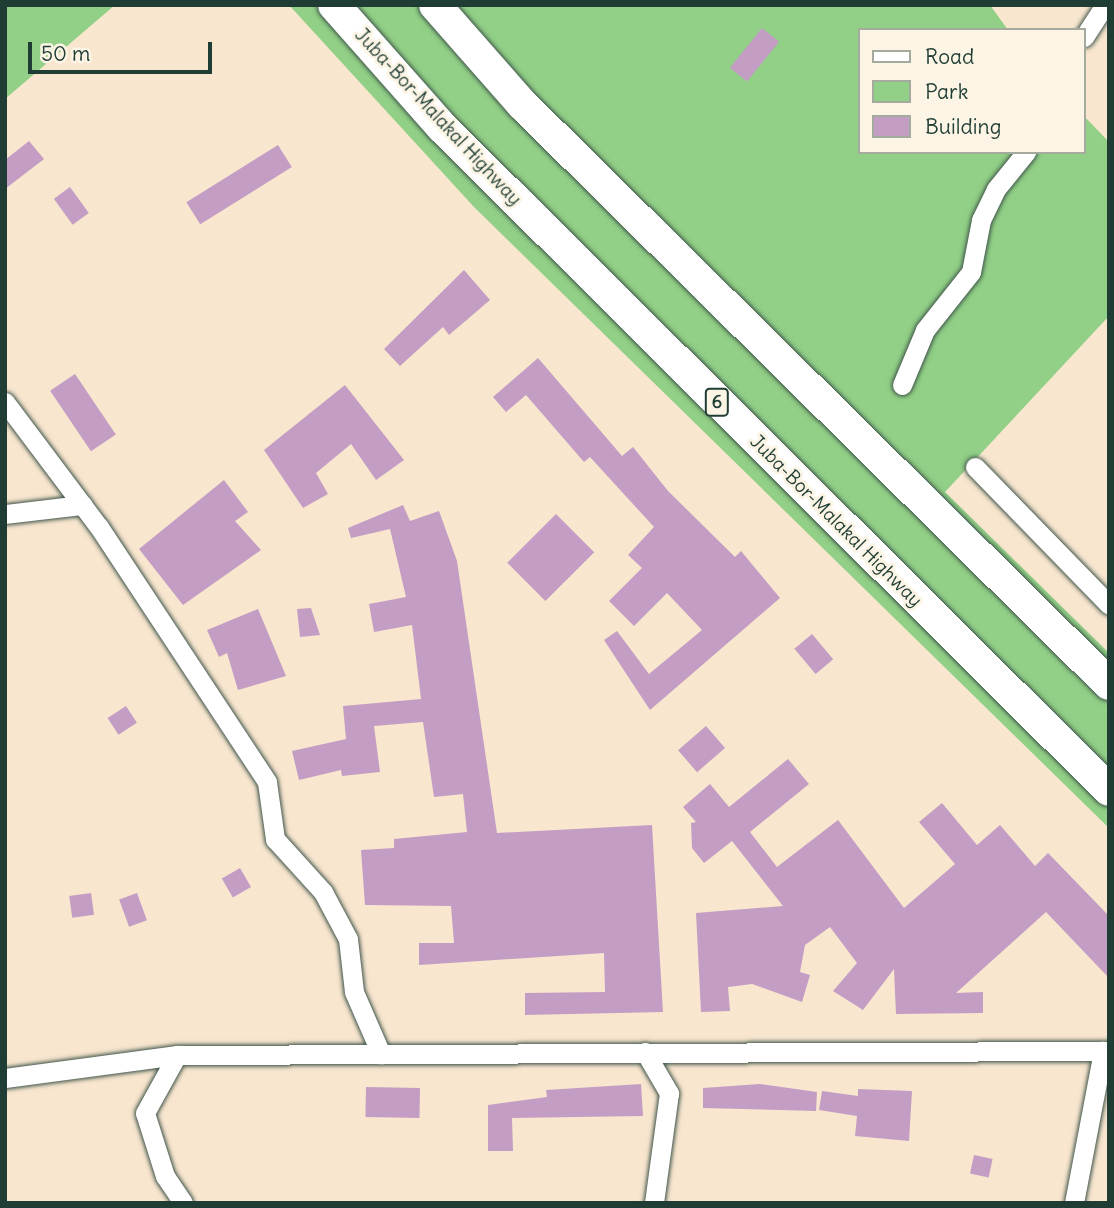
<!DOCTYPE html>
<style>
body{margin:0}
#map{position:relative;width:1114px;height:1208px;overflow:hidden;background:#f8e6cf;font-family:Delius,sans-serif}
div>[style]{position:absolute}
.green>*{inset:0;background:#91d086}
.building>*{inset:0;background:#c39dc3;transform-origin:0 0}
.roads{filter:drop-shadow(0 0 2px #40564b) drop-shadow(0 0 2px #40564b)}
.minor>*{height:19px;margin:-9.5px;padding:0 9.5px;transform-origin:9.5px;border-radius:9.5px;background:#fff}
.trunk>*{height:32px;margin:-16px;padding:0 16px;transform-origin:16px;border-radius:16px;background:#fff}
span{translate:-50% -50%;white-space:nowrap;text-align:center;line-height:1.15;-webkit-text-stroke:6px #fcf5e5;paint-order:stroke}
.shield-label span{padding:2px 5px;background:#fcf5e5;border:2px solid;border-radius:5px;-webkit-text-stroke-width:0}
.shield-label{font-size:18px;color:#1f3d34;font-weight:700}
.street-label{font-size:19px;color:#1f3d34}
.frame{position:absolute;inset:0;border:7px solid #1f3d34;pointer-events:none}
.legend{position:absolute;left:858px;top:28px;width:228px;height:126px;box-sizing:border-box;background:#fcf5e5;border:2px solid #a4ab9e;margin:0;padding:9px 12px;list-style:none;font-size:21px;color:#1f3d34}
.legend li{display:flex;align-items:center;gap:14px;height:35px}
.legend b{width:35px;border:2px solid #a4ab9e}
.scale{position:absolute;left:28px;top:42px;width:184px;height:32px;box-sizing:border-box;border:4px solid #1f3d34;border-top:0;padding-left:9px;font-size:21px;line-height:24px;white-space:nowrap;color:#1f3d34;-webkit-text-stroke:5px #fcf5e5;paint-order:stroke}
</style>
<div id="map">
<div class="green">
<div style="clip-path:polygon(5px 5px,115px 5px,5px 99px)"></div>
<div style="clip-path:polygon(289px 5px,990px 5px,1008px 30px,860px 30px,860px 152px,1084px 152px,1084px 116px,1109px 142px,1109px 316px,945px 492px,1109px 653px,1109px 828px,474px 207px)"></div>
</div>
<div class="building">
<div style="left:762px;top:28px;width:22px;height:51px;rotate:39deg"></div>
<div style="clip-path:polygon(29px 141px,44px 159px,5px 189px,5px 160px)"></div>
<div style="left:278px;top:145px;width:26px;height:108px;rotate:58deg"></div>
<div style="left:70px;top:187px;width:32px;height:20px;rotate:54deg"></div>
<div style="clip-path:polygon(464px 270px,490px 300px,449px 335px,443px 327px,400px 366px,384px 349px)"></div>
<div style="clip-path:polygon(538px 358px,622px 456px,633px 447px,668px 491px,735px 557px,741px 551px,780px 598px,650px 710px,604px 640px,617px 631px,649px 674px,702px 630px,667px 593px,634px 626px,609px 601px,642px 568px,628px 555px,654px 527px,590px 457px,584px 462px,526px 395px,506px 412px,493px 397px)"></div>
<div style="left:75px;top:374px;width:73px;height:30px;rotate:56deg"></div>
<div style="clip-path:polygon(345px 385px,404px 460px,376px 480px,351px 444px,316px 473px,328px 494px,303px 508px,264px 450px)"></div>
<div style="clip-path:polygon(224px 480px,248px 512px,235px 521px,261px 550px,183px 605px,139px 549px)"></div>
<div style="clip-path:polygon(403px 505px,410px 521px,439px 511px,457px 561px,497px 833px,652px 825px,663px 1012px,525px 1015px,525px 993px,605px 992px,604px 953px,419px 965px,419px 943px,454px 943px,451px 906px,365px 905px,361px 850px,394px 848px,394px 839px,467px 832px,463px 794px,434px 797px,423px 722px,374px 726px,380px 772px,342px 776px,341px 770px,299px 780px,292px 751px,346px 739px,343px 706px,421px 699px,412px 625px,374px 632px,369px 604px,406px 597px,390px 529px,351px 538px,348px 528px)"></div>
<div style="left:556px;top:514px;width:54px;height:69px;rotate:45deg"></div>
<div style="clip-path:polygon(311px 608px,320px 635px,300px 637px,297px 609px)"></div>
<div style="clip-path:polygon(258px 609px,286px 676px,238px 690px,227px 653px,219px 657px,207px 630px)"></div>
<div style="left:812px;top:634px;width:33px;height:23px;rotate:50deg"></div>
<div style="left:126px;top:706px;width:20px;height:22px;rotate:57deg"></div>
<div style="left:706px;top:726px;width:29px;height:37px;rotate:49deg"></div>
<div style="clip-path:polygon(788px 759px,809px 784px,750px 832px,777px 867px,838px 820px,904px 908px,955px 864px,919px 822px,942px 803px,977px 845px,1000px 825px,1035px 866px,1048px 853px,1109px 916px,1109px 978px,1046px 912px,956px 993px,983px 992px,983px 1013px,896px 1014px,894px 969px,863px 1010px,833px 991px,857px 963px,830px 927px,805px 945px,800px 972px,810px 975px,802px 1002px,752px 984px,728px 987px,730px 1011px,701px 1012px,696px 913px,783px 906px,732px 841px,704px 863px,692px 848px,691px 823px,696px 822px,683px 807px,710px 784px,729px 807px)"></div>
<div style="left:240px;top:868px;width:22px;height:21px;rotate:60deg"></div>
<div style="left:91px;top:893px;width:22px;height:22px;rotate:82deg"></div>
<div style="left:137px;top:893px;width:29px;height:19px;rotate:70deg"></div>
<div style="clip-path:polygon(641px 1084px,643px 1116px,512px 1118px,513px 1151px,488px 1151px,488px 1105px,547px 1097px,546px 1090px)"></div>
<div style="clip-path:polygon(760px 1084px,817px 1092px,816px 1111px,703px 1108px,703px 1088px)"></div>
<div style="left:366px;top:1087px;width:54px;height:30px;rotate:1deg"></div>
<div style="clip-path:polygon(858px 1089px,912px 1091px,909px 1141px,855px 1136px,857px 1116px,819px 1110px,822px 1091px,858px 1096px)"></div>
<div style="left:974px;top:1155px;width:19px;height:19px;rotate:12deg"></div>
</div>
<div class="roads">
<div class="minor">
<div style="left:1084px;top:37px;width:38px;rotate:-57deg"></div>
<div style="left:902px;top:385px;width:60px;rotate:-67.3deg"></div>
<div style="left:925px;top:330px;width:74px;rotate:-51.6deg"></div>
<div style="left:971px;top:272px;width:53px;rotate:-79.1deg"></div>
<div style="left:981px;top:220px;width:34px;rotate:-64deg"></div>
<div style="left:996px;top:189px;width:48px;rotate:-51deg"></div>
<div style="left:5px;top:402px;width:156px;rotate:53.1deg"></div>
<div style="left:99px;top:527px;width:305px;rotate:56.6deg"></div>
<div style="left:267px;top:782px;width:58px;rotate:82deg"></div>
<div style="left:275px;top:839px;width:72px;rotate:47.8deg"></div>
<div style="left:323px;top:892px;width:53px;rotate:62deg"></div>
<div style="left:348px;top:939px;width:53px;rotate:83.5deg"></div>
<div style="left:354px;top:992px;width:68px;rotate:66.5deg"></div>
<div style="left:975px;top:467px;width:192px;rotate:45.8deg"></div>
<div style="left:5px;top:514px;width:78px;rotate:-6.7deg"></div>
<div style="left:645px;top:1052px;width:48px;rotate:59.7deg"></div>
<div style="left:669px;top:1093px;width:111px;rotate:97.8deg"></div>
<div style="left:177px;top:1055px;width:66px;rotate:118.9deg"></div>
<div style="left:145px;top:1113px;width:66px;rotate:72.4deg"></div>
<div style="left:165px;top:1176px;width:32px;rotate:56deg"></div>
<div style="left:5px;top:1078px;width:174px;rotate:-7.6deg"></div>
<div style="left:177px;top:1055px;width:932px;rotate:-0.25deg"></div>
<div style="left:1074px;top:1203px;width:155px;rotate:-79.2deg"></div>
</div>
<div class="trunk">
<div style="left:334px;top:5px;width:163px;rotate:48.5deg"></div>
<div style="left:442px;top:127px;width:940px;rotate:44.83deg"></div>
<div style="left:435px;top:5px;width:132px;rotate:48.7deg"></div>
<div style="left:522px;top:104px;width:825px;rotate:44.66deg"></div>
</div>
</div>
<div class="shield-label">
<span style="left:717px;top:402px">6</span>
</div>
<div class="street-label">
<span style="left:438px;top:117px;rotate:47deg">Juba-Bor-Malakal Highway</span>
<span style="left:836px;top:521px;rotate:45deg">Juba-Bor-Malakal Highway</span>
</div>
<div class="frame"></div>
<ul class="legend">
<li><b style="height:9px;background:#fff"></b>Road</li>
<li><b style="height:19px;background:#91d086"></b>Park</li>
<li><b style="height:19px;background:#c39dc3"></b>Building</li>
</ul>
<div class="scale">50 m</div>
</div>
